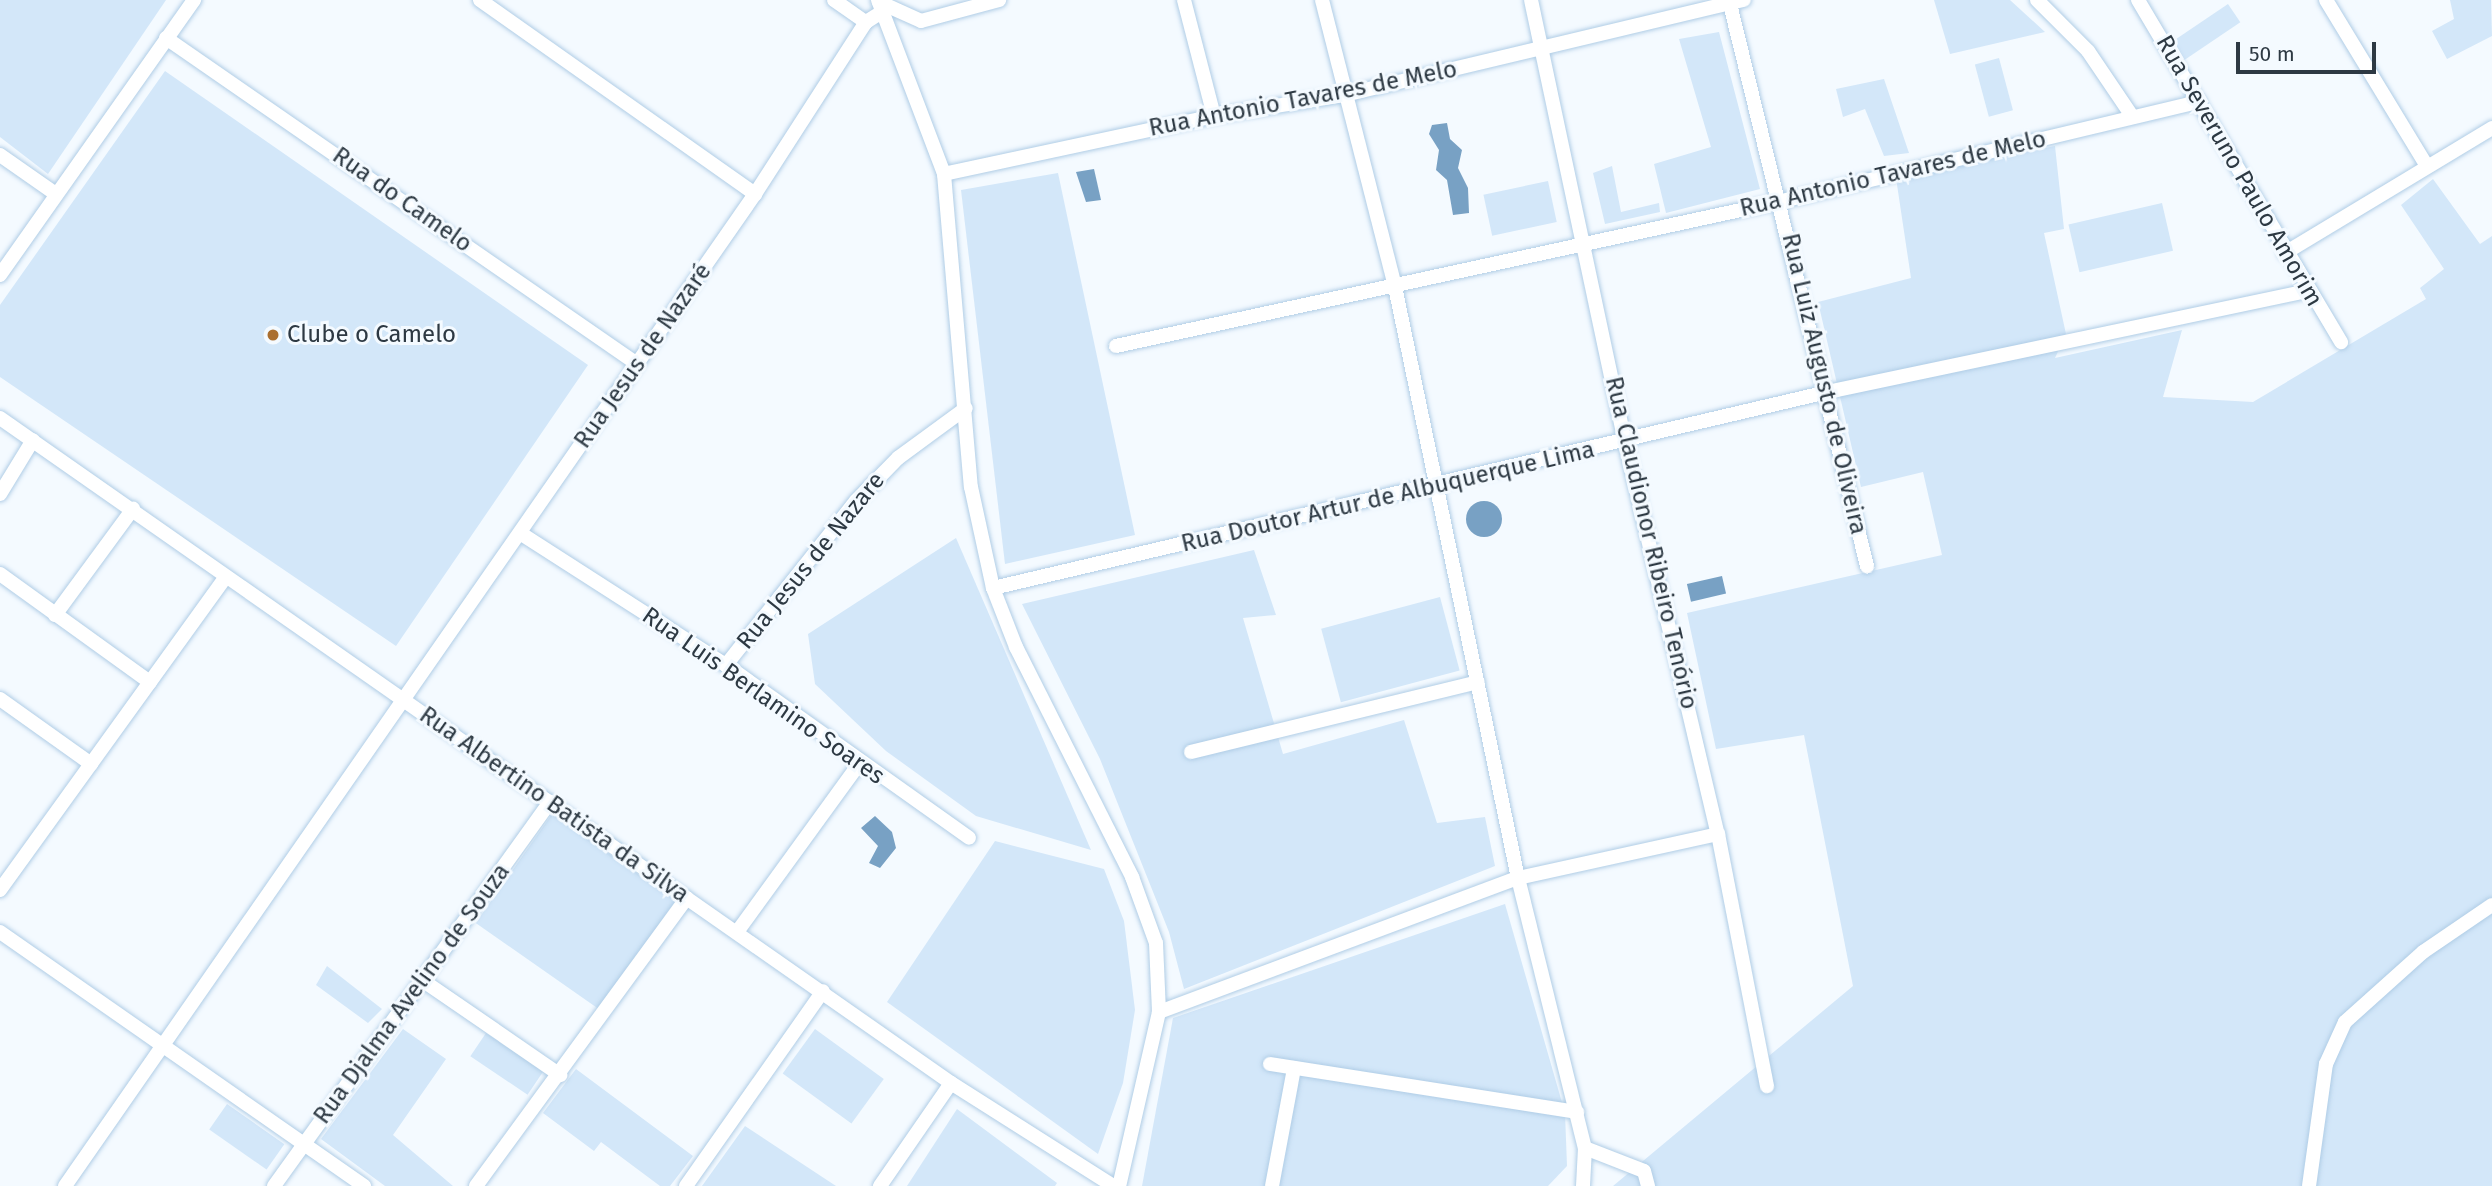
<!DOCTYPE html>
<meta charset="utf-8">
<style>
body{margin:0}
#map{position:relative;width:2492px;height:1186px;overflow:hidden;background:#f4faff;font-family:"Fira Sans",sans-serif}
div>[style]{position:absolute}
.green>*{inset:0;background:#d3e7f9;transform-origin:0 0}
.water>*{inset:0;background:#78a1c4;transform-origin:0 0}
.round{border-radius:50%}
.roads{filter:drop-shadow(0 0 2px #b0cde6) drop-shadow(0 0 2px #b0cde6)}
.street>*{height:14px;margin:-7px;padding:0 7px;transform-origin:7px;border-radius:7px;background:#fff}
.dots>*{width:19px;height:19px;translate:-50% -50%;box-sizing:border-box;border:4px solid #f4faff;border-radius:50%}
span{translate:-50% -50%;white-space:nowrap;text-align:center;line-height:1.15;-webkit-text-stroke:6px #f4faff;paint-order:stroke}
.street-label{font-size:24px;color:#2d3943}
.poi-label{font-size:24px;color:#2d3943}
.left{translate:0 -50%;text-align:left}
.scale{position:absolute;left:2236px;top:42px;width:140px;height:32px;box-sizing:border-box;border:4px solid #2d3943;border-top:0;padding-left:9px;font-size:21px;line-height:24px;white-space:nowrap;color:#2d3943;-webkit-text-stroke:5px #f4faff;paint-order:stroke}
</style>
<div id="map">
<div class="green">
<div style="clip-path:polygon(0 0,166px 0,48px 174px,0 137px)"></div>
<div style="clip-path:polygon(1934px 0,2010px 0,2045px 32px,1950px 54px)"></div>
<div style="clip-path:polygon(2450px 0,2491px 0,2492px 36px,2447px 59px,2432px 31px,2454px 19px)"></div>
<div style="left:2228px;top:4px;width:22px;height:67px;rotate:56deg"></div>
<div style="clip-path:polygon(1719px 32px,1760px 189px,1666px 213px,1654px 164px,1711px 147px,1679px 39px)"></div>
<div style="left:1999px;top:58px;width:54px;height:25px;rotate:75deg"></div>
<div style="clip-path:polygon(165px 71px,588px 365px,396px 646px,0 377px,0 305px)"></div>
<div style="clip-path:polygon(1884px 79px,1909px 153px,1884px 156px,1865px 109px,1843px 117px,1836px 89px)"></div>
<div style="clip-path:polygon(2055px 146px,2064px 229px,2044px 233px,2066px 334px,2055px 358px,2182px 330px,2163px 397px,2253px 402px,2426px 299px,2420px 288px,2444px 269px,2401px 205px,2433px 179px,2480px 244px,2492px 236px,2492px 1186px,1613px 1186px,1853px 986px,1804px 735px,1716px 749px,1687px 613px,1942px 555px,1923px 472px,1861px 487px,1818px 302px,1911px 278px,1896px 178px)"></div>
<div style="clip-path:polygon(1612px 166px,1621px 212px,1659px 203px,1660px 212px,1605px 224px,1593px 173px)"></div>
<div style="clip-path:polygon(1058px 173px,1135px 535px,1005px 564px,961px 190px)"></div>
<div style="left:1548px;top:181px;width:42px;height:66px;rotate:78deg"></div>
<div style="left:2162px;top:203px;width:49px;height:96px;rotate:77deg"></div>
<div style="clip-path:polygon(956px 538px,1091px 850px,976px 816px,886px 751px,815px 684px,808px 634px)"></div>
<div style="clip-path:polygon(1254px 550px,1276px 615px,1243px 618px,1283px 754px,1404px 720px,1437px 823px,1485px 817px,1495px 866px,1184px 989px,1169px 932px,1100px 759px,1022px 604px)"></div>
<div style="left:1440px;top:597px;width:76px;height:123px;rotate:75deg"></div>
<div style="left:552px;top:814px;width:151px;height:133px;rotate:35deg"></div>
<div style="clip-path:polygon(995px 841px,1104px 869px,1124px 921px,1135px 1010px,1123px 1083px,1098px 1154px,887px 1002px)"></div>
<div style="clip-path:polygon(1505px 904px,1565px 1113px,1567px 1166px,1548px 1186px,1142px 1186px,1173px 1018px)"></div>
<div style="clip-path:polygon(327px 966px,382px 1009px,368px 1023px,316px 985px)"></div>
<div style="clip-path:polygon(403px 1029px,446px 1059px,393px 1135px,453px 1186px,385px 1186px,321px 1139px)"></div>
<div style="left:815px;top:1029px;width:85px;height:55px;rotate:36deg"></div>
<div style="left:486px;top:1033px;width:69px;height:28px;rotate:34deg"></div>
<div style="clip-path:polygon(576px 1069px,693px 1156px,670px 1186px,660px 1186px,601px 1142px,594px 1151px,543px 1113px)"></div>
<div style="left:227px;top:1104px;width:70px;height:31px;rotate:35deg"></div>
<div style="clip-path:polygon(957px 1109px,1057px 1183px,1055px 1186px,907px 1186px)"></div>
<div style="clip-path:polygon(745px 1126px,836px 1186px,702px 1186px)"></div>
</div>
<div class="water">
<div style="clip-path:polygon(1447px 123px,1450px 139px,1462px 150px,1458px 168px,1468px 188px,1469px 213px,1453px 215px,1447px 180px,1436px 170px,1439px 150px,1429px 134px,1432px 125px)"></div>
<div style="clip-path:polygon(1094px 169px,1101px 200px,1086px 202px,1076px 172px)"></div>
<div class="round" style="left:1466px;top:501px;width:36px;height:36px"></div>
<div style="left:1722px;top:576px;width:18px;height:36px;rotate:77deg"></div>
<div style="clip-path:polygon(875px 816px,892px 832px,896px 848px,880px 868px,869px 863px,878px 846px,861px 828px)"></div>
</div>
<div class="roads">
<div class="street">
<div style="left:480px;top:0;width:337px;rotate:35.2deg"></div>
<div style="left:834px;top:0;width:39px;rotate:35deg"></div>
<div style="left:878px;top:0;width:186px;rotate:69.2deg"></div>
<div style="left:944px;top:174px;width:314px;rotate:85.1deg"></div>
<div style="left:971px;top:487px;width:103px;rotate:77.7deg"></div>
<div style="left:993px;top:588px;width:63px;rotate:68.7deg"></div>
<div style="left:1016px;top:647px;width:258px;rotate:63.2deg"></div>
<div style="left:1132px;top:877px;width:70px;rotate:70deg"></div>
<div style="left:1156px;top:943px;width:69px;rotate:87.5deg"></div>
<div style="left:1159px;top:1012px;width:179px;rotate:102.9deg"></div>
<div style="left:1184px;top:0;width:120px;rotate:75.5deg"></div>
<div style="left:1322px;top:0;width:291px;rotate:75.7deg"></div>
<div style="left:1394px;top:282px;width:609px;rotate:78.25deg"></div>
<div style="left:1518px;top:878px;width:278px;rotate:76.1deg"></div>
<div style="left:1585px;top:1148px;width:63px;rotate:21.3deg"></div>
<div style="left:1644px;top:1171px;width:16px;rotate:75deg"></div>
<div style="left:1531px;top:0;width:452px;rotate:78deg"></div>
<div style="left:1625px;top:442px;width:403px;rotate:76.7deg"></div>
<div style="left:1718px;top:834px;width:257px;rotate:79deg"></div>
<div style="left:1729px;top:0;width:583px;rotate:76.3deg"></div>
<div style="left:2037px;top:0;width:72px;rotate:45deg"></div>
<div style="left:2088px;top:51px;width:78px;rotate:55.9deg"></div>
<div style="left:2138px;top:0;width:398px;rotate:59.3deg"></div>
<div style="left:2326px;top:0;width:194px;rotate:58.7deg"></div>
<div style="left:879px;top:2px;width:46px;rotate:24.3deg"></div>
<div style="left:921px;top:21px;width:81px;rotate:-15.1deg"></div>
<div style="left:166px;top:38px;width:573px;rotate:34.69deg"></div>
<div style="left:0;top:155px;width:68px;rotate:34.9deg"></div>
<div style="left:944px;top:174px;width:276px;rotate:-12.1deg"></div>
<div style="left:1214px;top:116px;width:132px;rotate:-9.2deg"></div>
<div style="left:1344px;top:95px;width:411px;rotate:-13.4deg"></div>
<div style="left:2285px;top:253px;width:242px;rotate:-31.1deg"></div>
<div style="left:0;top:275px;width:337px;rotate:-54.8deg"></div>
<div style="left:1116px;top:346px;width:682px;rotate:-12.28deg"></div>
<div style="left:1782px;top:201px;width:429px;rotate:-13.4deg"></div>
<div style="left:0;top:418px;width:1160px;rotate:34.96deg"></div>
<div style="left:951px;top:1083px;width:192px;rotate:32.4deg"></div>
<div style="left:0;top:494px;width:63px;rotate:-58.6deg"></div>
<div style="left:520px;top:533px;width:245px;rotate:32.7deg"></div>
<div style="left:726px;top:665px;width:298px;rotate:35.4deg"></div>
<div style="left:0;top:574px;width:185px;rotate:35.8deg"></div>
<div style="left:993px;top:588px;width:853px;rotate:-13.22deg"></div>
<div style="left:1823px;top:393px;width:495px;rotate:-11.9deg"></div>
<div style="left:55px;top:615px;width:132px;rotate:-53.7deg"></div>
<div style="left:726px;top:665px;width:209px;rotate:-51.6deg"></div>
<div style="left:856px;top:501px;width:60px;rotate:-45.7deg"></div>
<div style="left:898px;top:458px;width:84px;rotate:-36.3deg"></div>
<div style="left:0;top:699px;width:112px;rotate:35.5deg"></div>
<div style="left:1191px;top:752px;width:295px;rotate:-13.7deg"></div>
<div style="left:0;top:890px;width:386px;rotate:-54.2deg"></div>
<div style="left:0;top:932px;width:444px;rotate:34.9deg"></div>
<div style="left:737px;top:932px;width:208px;rotate:-54deg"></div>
<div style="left:422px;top:980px;width:168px;rotate:34.5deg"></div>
<div style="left:1159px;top:1012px;width:383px;rotate:-20.5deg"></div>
<div style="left:1518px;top:878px;width:205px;rotate:-12.4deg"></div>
<div style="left:1270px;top:1064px;width:311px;rotate:8.9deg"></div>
<div style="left:65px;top:1186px;width:1208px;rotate:-55.18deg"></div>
<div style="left:755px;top:194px;width:205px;rotate:-57.2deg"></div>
<div style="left:866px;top:22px;width:19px;rotate:-32deg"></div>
<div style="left:274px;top:1186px;width:473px;rotate:-54.3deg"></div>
<div style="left:476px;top:1186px;width:357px;rotate:-53.8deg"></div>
<div style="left:686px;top:1186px;width:238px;rotate:-54.9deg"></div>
<div style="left:880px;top:1186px;width:125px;rotate:-55.4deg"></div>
<div style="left:1272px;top:1186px;width:120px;rotate:-79.4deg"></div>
<div style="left:1583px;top:1186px;width:38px;rotate:-87deg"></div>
<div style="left:2309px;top:1186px;width:123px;rotate:-82.1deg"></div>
<div style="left:2326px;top:1064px;width:46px;rotate:-65.7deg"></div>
<div style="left:2345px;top:1022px;width:105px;rotate:-41.9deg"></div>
<div style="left:2423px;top:952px;width:83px;rotate:-34.3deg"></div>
</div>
</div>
<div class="dots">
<div style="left:273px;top:335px;background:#aa6f30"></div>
</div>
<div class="street-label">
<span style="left:1303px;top:99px;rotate:-11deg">Rua Antonio Tavares de Melo</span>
<span style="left:2239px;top:171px;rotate:60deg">Rua Severuno Paulo Amorim</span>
<span style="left:1893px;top:174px;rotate:-13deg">Rua Antonio Tavares de Melo</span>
<span style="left:402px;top:200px;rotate:35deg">Rua do Camelo</span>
<span style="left:643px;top:356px;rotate:-55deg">Rua Jesus de Nazaré</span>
<span style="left:1824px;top:384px;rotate:77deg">Rua Luiz Augusto de Oliveira</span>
<span style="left:1388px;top:497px;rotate:-13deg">Rua Doutor Artur de Albuquerque Lima</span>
<span style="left:1651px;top:543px;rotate:77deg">Rua Claudionor Ribeiro Tenório</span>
<span style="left:811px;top:561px;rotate:-51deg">Rua Jesus de Nazare</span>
<span style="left:763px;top:696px;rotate:35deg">Rua Luis Berlamino Soares</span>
<span style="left:554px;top:805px;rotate:35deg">Rua Albertino Batista da Silva</span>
<span style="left:412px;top:994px;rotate:-54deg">Rua Djalma Avelino de Souza</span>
</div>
<div class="poi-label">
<span class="left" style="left:287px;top:335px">Clube o Camelo</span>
</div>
<div class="scale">50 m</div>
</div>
